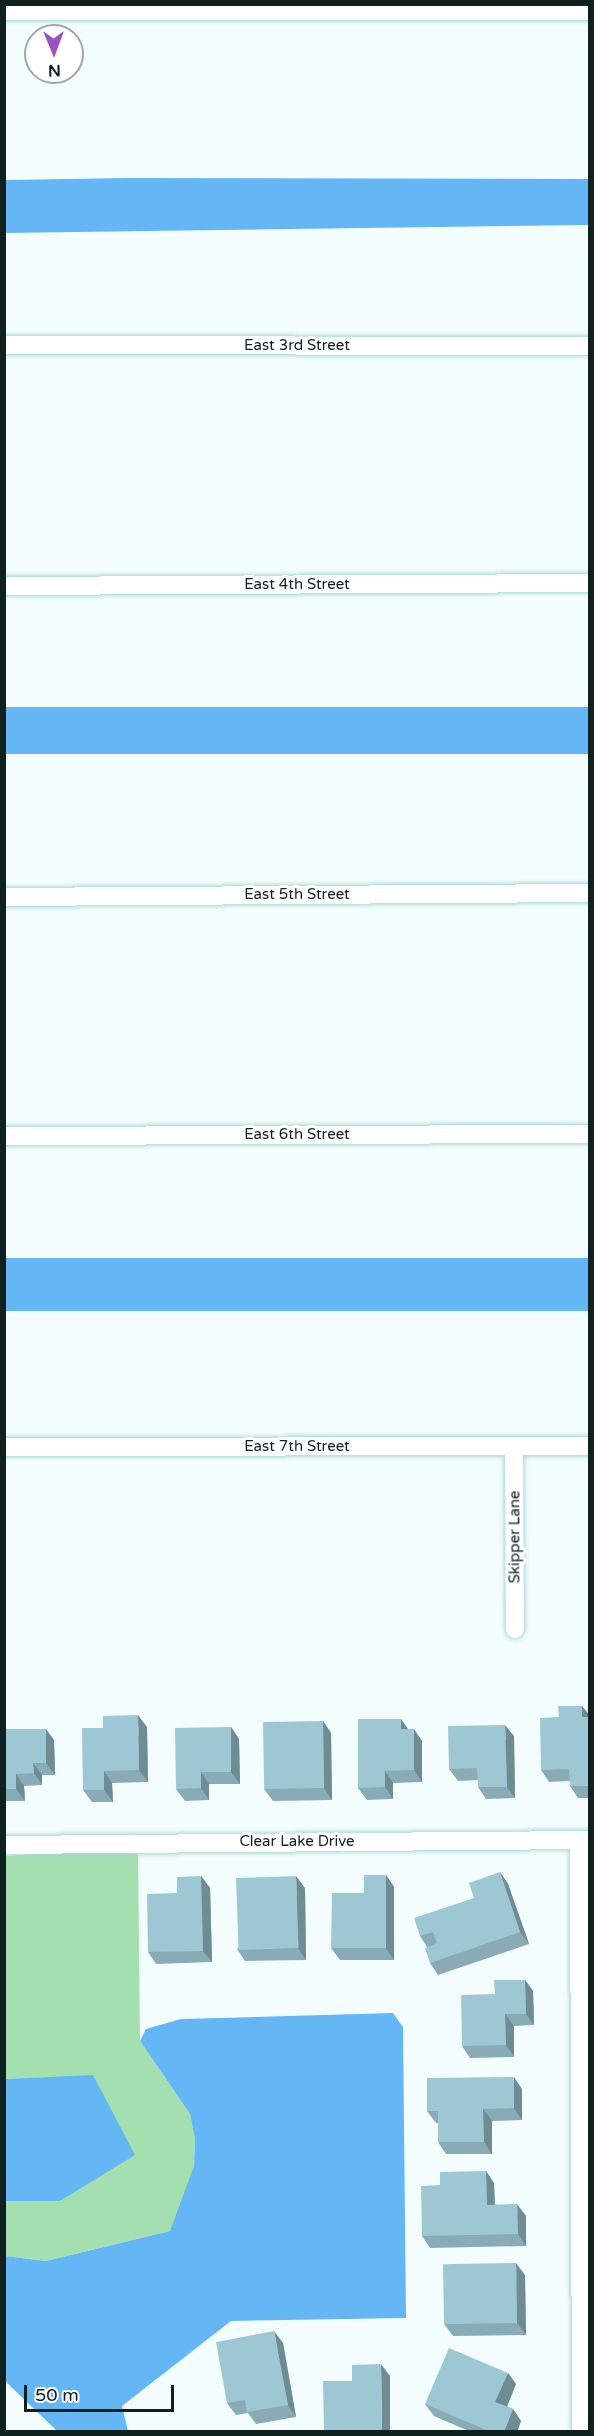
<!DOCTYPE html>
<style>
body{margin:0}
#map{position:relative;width:594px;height:2436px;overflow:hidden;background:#f4fdfd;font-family:"Varela Round",sans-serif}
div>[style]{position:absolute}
.green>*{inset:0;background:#a4dfb0}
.water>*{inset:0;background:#64b7f4;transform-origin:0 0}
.roads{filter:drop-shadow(0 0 2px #aad7d7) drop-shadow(0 0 2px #aad7d7)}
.minor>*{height:18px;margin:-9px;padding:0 9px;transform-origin:9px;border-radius:9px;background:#fff}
.wall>*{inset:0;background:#88abb6}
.shaded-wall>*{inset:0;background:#6f8b94}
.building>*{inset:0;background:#9ec7d4;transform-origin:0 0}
span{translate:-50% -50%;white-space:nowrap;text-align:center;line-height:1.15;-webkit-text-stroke:6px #fff;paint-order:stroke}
.street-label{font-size:15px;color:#0e2020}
.frame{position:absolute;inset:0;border:6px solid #0e2020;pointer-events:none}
.north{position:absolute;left:24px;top:24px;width:60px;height:60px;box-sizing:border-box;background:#fff;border:2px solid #9fa6a6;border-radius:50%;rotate:179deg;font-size:16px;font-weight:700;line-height:24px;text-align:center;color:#0e2020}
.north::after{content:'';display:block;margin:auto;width:21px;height:27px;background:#9c52c5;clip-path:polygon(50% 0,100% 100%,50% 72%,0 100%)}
.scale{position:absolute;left:24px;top:2385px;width:150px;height:27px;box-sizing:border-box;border:3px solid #0e2020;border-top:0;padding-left:8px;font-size:18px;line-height:21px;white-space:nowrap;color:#0e2020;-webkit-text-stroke:4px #fff;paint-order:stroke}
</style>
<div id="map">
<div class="green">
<div style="clip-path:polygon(138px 1847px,140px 2041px,190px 2114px,195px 2139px,194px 2166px,180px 2210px,170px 2231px,46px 2261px,5px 2256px,5px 2201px,61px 2201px,93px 2076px,5px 2079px,5px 1856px)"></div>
</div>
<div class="water">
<div style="clip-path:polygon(129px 178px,589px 179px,589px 225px,5px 233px,5px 180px)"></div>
<div style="left:589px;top:707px;width:47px;height:584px;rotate:90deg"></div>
<div style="left:589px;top:1258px;width:53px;height:584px;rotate:90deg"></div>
<div style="clip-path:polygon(393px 2013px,403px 2027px,406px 2318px,231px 2321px,122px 2406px,128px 2431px,57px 2431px,5px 2381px,5px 2256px,46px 2261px,170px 2231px,194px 2166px,195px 2139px,190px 2114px,140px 2041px,146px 2029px,181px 2019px)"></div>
<div style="clip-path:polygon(93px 2075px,135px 2155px,60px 2201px,5px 2201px,5px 2079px)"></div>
</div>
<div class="roads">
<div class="minor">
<div style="left:4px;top:11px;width:586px"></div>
<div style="left:4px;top:345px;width:586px;rotate:0.1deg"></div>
<div style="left:4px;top:586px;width:586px;rotate:-0.29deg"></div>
<div style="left:4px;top:897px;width:586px;rotate:-0.39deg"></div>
<div style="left:4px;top:1136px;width:586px;rotate:-0.2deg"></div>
<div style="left:514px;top:1446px;width:183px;rotate:89.7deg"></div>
<div style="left:4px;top:1447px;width:586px;rotate:-0.1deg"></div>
<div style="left:579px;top:1840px;width:592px;rotate:89.81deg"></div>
<div style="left:4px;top:1845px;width:586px;rotate:-0.49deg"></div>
</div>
</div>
<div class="wall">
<div style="clip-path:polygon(582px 1706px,590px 1716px,590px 1798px,578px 1798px,570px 1786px,570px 1781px,549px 1782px,541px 1770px,559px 1717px)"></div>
<div style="clip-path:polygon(401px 1719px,408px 1729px,422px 1741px,422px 1782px,393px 1783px,393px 1799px,367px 1800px,358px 1788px)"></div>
<div style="clip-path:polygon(323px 1721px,331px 1733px,332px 1800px,273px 1801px,264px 1789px)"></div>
<div style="clip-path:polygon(147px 1727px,148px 1782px,112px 1783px,113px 1802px,92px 1802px,83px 1790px)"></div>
<div style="clip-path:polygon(231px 1727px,239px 1739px,240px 1784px,209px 1784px,209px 1800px,185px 1801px,176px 1789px)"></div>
<div style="clip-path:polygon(4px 1729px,54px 1740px,55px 1775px,42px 1775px,42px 1785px,24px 1786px,25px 1801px,4px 1801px)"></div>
<div style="clip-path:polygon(514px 1736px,515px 1798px,486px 1799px,478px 1787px,478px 1780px,458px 1781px,449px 1769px)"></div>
<div style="clip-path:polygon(500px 1872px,508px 1884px,529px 1944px,438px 1975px,430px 1963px,427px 1947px,420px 1936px,474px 1898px)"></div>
<div style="clip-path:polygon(386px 1875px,394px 1887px,394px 1960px,340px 1960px,331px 1948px,364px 1893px)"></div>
<div style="clip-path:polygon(201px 1876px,210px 1888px,212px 1962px,156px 1964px,148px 1952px)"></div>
<div style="clip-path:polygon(305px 1888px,306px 1960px,245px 1961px,237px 1949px)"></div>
<div style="clip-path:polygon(525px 1980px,533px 1991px,534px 2025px,514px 2026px,514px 2057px,470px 2058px,462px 2046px,495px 1994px)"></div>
<div style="clip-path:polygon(522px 2089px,522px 2120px,492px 2121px,492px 2154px,446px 2154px,438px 2142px,438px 2123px,436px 2123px,427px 2111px)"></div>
<div style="clip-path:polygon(486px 2171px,494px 2183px,495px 2204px,526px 2216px,526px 2246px,430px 2248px,422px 2236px,440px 2185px)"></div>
<div style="clip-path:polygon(525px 2275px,526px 2335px,453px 2336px,444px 2324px)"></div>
<div style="clip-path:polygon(283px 2343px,296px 2417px,256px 2424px,248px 2413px,236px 2415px,227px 2403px)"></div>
<div style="clip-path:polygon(508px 2373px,516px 2384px,507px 2406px,513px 2409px,521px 2421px,517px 2432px,471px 2432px,434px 2416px,425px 2404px)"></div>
</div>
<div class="shaded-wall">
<div style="clip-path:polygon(582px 1706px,590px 1716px,590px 1728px,582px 1717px)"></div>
<div style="clip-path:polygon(138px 1715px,147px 1727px,148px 1782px,139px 1770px)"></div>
<div style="clip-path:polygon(401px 1719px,409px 1731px,401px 1729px)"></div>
<div style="clip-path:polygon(323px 1721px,331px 1733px,332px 1800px,324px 1788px)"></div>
<div style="clip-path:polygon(505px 1725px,514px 1736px,515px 1798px,507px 1787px)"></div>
<div style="clip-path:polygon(231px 1727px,239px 1739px,240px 1784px,231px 1772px)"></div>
<div style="clip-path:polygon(46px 1729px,54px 1740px,55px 1775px,46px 1763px)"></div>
<div style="clip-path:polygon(414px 1729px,422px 1741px,422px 1782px,414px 1770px)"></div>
<div style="clip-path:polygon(33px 1763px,42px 1775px,42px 1785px,34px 1773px)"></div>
<div style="clip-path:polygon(104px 1771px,112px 1783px,113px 1802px,104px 1790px)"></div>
<div style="clip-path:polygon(385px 1771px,393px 1783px,393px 1799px,385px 1787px)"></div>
<div style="clip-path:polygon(201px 1772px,209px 1784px,209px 1800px,201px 1788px)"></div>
<div style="clip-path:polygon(16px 1774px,24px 1786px,25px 1801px,16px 1789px)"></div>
<div style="clip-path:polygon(500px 1872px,508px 1884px,529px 1944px,520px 1932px)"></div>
<div style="clip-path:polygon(386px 1875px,394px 1887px,394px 1960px,386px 1948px)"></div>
<div style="clip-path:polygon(201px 1876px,210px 1888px,212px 1962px,203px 1951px)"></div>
<div style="clip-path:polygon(296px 1876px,305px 1888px,306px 1960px,298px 1948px)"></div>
<div style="clip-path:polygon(525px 1980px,533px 1991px,534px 2025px,526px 2014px)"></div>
<div style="clip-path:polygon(505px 2014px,514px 2026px,514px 2057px,506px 2045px)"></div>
<div style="clip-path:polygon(514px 2077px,522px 2089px,522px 2120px,514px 2108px)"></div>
<div style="clip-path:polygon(483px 2109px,492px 2121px,492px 2154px,484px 2142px)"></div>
<div style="clip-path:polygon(486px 2171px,494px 2183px,495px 2217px,487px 2205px)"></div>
<div style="clip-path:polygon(517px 2204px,526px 2216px,526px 2246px,518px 2234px)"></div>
<div style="clip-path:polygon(516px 2263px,525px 2275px,526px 2335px,517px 2323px)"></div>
<div style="clip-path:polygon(274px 2331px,283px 2343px,296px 2417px,288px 2405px)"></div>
<div style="clip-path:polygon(381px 2364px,390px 2376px,390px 2432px,382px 2432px)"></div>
<div style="clip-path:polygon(508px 2373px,516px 2384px,504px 2414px,495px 2402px)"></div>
<div style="clip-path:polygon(513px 2409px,521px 2421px,517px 2432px,504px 2432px)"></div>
</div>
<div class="building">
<div style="clip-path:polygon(558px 1706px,582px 1706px,582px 1717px,590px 1717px,590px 1786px,570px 1786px,569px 1769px,541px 1770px,540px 1718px,559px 1717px)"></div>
<div style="clip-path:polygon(138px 1715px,139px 1770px,104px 1771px,104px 1790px,83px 1790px,82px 1728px,103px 1728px,103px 1716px)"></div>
<div style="clip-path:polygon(358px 1719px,401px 1719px,401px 1729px,414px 1729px,414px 1770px,385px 1771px,385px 1787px,358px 1788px)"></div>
<div style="left:323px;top:1721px;width:67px;height:60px;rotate:89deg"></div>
<div style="clip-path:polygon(505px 1725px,507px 1787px,478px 1787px,477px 1768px,449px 1769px,448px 1726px)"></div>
<div style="clip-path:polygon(231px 1727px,231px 1772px,201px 1772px,201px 1788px,176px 1789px,175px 1728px)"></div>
<div style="clip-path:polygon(4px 1729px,46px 1729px,46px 1763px,33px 1763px,34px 1773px,16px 1774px,16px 1789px,4px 1789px)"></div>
<div style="clip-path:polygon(500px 1872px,520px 1932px,430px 1963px,425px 1948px,437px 1943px,433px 1932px,420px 1936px,414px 1918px,474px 1898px,469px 1883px)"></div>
<div style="clip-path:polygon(364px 1875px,386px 1875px,386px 1948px,331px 1948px,332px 1893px,364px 1893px)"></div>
<div style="clip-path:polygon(201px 1876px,203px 1951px,148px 1952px,147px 1894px,177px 1893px,177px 1877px)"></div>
<div style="left:296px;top:1876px;width:72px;height:60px;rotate:88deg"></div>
<div style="clip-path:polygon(494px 1980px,525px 1980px,526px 2014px,505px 2014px,506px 2045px,462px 2046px,461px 1995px,495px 1994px)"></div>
<div style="clip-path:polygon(514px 2077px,514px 2108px,483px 2109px,484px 2142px,438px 2142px,438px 2111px,427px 2111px,427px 2078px)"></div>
<div style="clip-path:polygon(486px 2171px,487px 2205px,517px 2204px,518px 2234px,422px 2236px,421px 2186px,440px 2185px,440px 2172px)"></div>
<div style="left:516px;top:2263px;width:60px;height:73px;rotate:89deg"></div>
<div style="clip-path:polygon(274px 2331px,288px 2405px,247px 2412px,245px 2400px,227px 2403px,216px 2342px)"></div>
<div style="clip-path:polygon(449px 2348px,508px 2373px,495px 2402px,513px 2409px,504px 2432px,491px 2432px,425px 2404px)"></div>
<div style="clip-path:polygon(381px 2364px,382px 2432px,324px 2432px,323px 2381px,352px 2381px,352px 2365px)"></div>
</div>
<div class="street-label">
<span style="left:297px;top:346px">East 3rd Street</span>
<span style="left:297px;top:585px">East 4th Street</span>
<span style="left:297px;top:895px">East 5th Street</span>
<span style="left:297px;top:1135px">East 6th Street</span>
<span style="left:297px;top:1447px">East 7th Street</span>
<span style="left:515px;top:1537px;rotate:-90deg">Skipper Lane</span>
<span style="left:297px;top:1842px">Clear Lake Drive</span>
</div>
<div class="frame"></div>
<div class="north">N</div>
<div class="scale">50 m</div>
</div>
